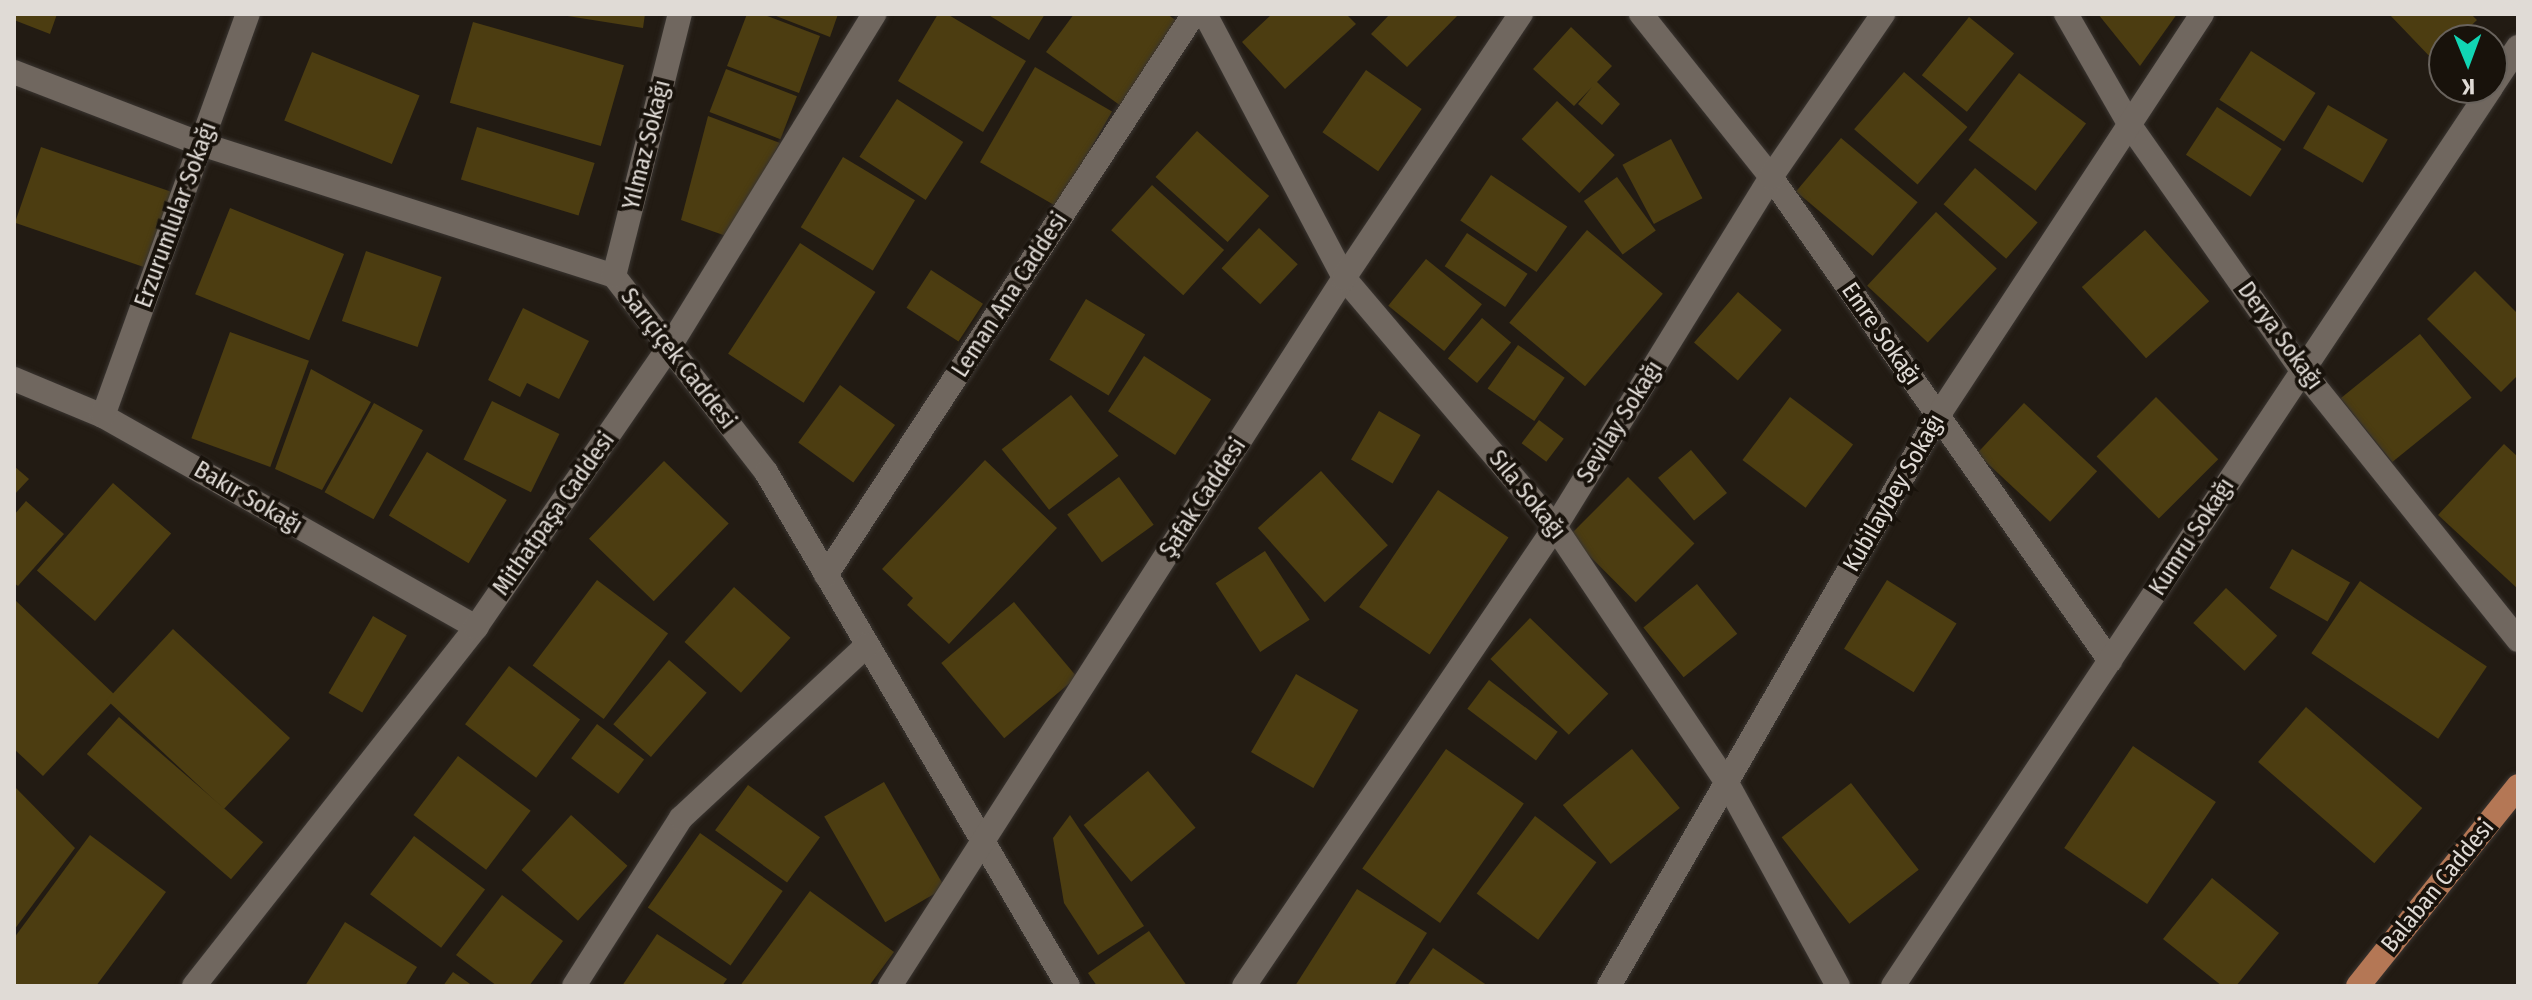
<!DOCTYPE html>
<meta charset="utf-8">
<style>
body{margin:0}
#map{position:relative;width:2532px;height:1000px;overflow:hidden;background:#221b13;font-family:"Fira Sans Condensed",sans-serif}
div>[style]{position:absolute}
.building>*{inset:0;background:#4c3d11;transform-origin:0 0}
.roads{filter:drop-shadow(0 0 2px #3a3531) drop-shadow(0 0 2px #3a3531)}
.minor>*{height:24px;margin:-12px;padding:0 12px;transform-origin:12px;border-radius:12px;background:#70675f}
.major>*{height:24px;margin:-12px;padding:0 12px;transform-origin:12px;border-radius:12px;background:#b47755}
span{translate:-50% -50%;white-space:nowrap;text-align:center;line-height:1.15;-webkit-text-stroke:8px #18120b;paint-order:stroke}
.street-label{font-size:24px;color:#e0dbd6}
.frame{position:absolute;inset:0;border:16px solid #e0dbd6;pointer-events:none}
.north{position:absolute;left:2428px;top:24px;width:80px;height:80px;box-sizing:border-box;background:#18120b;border:2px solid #68625c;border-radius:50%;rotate:179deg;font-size:22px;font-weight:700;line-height:32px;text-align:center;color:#e0dbd6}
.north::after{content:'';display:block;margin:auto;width:28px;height:36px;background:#11d5b4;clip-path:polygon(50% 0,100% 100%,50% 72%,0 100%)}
</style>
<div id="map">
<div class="building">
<div style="clip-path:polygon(14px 14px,57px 14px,50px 34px,14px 20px)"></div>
<div style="clip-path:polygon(555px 14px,645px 14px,643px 28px)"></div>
<div style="clip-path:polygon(747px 14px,762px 14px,820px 36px,799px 93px,727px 66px)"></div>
<div style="clip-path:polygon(771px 14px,838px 14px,830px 37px)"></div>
<div style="clip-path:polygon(938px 14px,947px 14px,1026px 61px,983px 132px,898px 81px)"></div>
<div style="clip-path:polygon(987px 14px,1045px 14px,1029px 40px)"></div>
<div style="clip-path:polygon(1074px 14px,1167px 14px,1181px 24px,1121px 106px,1046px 52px)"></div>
<div style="clip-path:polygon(1272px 14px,1346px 14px,1356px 24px,1285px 89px,1242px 42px)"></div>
<div style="clip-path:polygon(1390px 14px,1459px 14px,1407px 67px,1371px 34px)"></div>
<div style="clip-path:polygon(2098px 14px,2177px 14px,2140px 66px)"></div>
<div style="clip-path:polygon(2389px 14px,2471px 14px,2477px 20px,2456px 40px,2444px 40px,2444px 52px,2434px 61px)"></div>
<div style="left:1969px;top:17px;width:58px;height:75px;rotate:39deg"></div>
<div style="left:473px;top:22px;width:157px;height:84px;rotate:16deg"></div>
<div style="clip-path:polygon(1571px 27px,1612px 66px,1597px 82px,1620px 104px,1602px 125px,1578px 104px,1592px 87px,1574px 106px,1533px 69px)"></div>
<div style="left:2251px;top:51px;width:77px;height:58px;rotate:33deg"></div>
<div style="left:312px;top:52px;width:116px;height:74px;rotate:22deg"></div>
<div style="left:1035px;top:67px;width:89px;height:110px;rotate:30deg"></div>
<div style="left:726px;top:69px;width:76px;height:46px;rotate:21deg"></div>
<div style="left:1366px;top:70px;width:68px;height:76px;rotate:35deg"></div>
<div style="left:1904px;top:72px;width:84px;height:76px;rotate:41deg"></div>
<div style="left:2019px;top:73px;width:84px;height:84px;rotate:37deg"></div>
<div style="left:897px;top:99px;width:79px;height:69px;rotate:33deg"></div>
<div style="left:1557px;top:101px;width:79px;height:52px;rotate:43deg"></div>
<div style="left:2328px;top:105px;width:69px;height:50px;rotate:30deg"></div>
<div style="left:2217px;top:107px;width:77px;height:57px;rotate:33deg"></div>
<div style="clip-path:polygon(708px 116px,780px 143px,726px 236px,681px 220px)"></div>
<div style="left:477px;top:127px;width:123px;height:55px;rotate:17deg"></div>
<div style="left:1197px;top:131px;width:97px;height:62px;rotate:42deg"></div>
<div style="left:1841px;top:138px;width:100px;height:70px;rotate:40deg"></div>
<div style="left:1671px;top:139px;width:67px;height:55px;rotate:62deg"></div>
<div style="left:41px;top:147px;width:140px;height:80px;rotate:19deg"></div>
<div style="left:843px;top:157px;width:84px;height:82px;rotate:31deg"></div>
<div style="left:1975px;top:168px;width:83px;height:48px;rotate:41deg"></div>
<div style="left:1491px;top:175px;width:92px;height:55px;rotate:34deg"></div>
<div style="left:1617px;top:177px;width:66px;height:41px;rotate:54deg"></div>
<div style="left:1152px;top:185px;width:97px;height:61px;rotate:42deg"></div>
<div style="left:230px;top:208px;width:123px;height:93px;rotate:22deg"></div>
<div style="left:1936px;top:212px;width:83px;height:101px;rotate:43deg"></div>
<div style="left:1259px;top:228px;width:53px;height:55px;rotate:43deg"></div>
<div style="left:1587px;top:230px;width:99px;height:121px;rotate:40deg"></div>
<div style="left:2145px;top:230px;width:96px;height:85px;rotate:48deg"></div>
<div style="left:1467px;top:233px;width:73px;height:40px;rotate:34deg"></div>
<div style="left:800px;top:243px;width:90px;height:132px;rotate:33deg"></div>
<div style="left:366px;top:251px;width:80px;height:74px;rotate:19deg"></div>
<div style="left:1426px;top:259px;width:72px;height:60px;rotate:39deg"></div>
<div style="left:931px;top:270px;width:62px;height:45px;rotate:33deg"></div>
<div style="clip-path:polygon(2475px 271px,2518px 314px,2518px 375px,2501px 392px,2427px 319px)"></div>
<div style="left:1738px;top:292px;width:58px;height:67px;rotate:41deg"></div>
<div style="left:1086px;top:299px;width:69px;height:71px;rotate:31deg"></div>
<div style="clip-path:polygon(523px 308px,589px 341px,559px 399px,527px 383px,520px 397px,488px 380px)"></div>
<div style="left:1482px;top:318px;width:38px;height:53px;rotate:40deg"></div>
<div style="left:230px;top:332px;width:84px;height:113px;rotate:20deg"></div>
<div style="left:2420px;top:334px;width:82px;height:102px;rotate:51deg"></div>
<div style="left:1518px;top:345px;width:57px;height:53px;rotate:35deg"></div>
<div style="left:1144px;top:356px;width:80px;height:66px;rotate:33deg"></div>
<div style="clip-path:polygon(311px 369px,371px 402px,322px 490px,275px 469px)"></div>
<div style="left:840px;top:385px;width:68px;height:71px;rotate:36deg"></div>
<div style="left:1071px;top:395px;width:77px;height:88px;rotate:52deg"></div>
<div style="left:1790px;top:397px;width:79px;height:79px;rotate:37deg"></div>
<div style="left:2156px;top:397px;width:88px;height:84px;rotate:45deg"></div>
<div style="left:492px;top:401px;width:75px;height:65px;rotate:26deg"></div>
<div style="left:374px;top:403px;width:56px;height:102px;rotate:29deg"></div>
<div style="left:2024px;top:403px;width:100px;height:69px;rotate:43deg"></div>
<div style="left:1379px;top:411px;width:48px;height:56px;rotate:30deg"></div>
<div style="left:1539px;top:420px;width:31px;height:29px;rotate:37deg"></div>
<div style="clip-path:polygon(2504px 444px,2518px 457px,2518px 589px,2438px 515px)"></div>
<div style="left:1691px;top:450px;width:56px;height:43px;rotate:50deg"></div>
<div style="left:427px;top:452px;width:93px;height:74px;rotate:31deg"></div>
<div style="clip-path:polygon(985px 460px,1057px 528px,949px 644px,907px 605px,913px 598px,882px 569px)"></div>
<div style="left:664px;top:461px;width:90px;height:108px;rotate:44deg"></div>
<div style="clip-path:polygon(14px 466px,29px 479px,14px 495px)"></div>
<div style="left:1321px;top:471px;width:100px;height:85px;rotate:48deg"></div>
<div style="left:1119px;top:477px;width:59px;height:64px;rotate:54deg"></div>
<div style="left:1628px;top:477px;width:94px;height:83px;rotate:45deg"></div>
<div style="left:113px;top:483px;width:77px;height:116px;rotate:41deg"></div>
<div style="left:1438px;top:490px;width:85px;height:141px;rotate:34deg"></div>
<div style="clip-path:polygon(26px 501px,64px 534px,18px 586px,14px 583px,14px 515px)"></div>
<div style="left:2292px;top:549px;width:67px;height:45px;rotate:30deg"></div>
<div style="left:1265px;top:551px;width:82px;height:59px;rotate:57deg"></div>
<div style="left:597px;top:580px;width:89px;height:107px;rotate:37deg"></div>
<div style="left:1887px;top:580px;width:82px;height:81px;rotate:32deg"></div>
<div style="left:2360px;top:581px;width:153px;height:87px;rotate:34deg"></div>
<div style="left:1697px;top:584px;width:64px;height:69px;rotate:51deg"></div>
<div style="left:734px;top:587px;width:76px;height:74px;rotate:42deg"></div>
<div style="left:2226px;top:588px;width:70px;height:48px;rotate:43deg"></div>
<div style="clip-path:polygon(14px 599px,117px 697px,43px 776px,14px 749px)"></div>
<div style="left:1014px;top:602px;width:98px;height:95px;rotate:50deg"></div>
<div style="left:373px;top:616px;width:39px;height:89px;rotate:30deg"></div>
<div style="left:1530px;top:618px;width:109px;height:57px;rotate:44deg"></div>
<div style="left:173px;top:629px;width:160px;height:97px;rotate:43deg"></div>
<div style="left:669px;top:660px;width:50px;height:85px;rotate:41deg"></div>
<div style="left:509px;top:666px;width:89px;height:73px;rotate:37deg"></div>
<div style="left:1296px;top:674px;width:72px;height:90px;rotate:30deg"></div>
<div style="left:1489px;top:680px;width:86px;height:36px;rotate:37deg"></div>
<div style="left:2306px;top:707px;width:154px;height:73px;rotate:41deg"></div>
<div style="left:119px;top:717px;width:191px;height:49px;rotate:41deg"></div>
<div style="left:597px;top:724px;width:59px;height:43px;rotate:37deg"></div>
<div style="left:2133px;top:746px;width:100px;height:123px;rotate:34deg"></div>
<div style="left:1446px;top:749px;width:95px;height:146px;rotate:35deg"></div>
<div style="left:1632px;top:749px;width:76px;height:89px;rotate:51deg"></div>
<div style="left:458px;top:756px;width:91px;height:74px;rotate:37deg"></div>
<div style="left:1148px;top:771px;width:74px;height:84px;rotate:50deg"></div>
<div style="left:884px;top:782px;width:122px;height:69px;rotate:60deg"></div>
<div style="left:1851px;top:783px;width:110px;height:88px;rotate:52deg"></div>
<div style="left:748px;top:785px;width:89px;height:56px;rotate:36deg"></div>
<div style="clip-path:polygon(14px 786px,75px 848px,14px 930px)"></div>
<div style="left:571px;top:815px;width:76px;height:74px;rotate:42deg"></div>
<div style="clip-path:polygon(1070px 815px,1144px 926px,1098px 955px,1064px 903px,1053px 838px)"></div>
<div style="left:1535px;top:816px;width:77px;height:97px;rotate:37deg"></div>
<div style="left:700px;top:833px;width:101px;height:91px;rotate:35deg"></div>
<div style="clip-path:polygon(90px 835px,166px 892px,96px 986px,14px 986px,14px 938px)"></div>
<div style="left:414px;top:836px;width:89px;height:73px;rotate:37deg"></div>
<div style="clip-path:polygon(2212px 878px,2279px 933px,2236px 986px,2222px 986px,2163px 939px)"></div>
<div style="clip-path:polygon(1357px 889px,1427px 933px,1394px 986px,1295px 986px)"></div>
<div style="clip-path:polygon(810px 891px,894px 952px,869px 986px,740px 986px)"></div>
<div style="clip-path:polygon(502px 895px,563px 941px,529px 986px,497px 986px,456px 955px)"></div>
<div style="clip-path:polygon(345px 922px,417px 967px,405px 986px,305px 986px)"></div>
<div style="clip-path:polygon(1149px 931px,1187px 986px,1097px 986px,1088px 973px)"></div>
<div style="clip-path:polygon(657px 934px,727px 979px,722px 986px,622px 986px)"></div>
<div style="clip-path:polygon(1433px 948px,1488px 986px,1407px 986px)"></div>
<div style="clip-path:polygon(453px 972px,473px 986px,443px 986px)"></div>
</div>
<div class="roads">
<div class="minor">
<div style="left:1205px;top:14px;width:298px;rotate:62.2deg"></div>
<div style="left:1344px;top:278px;width:326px;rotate:49.7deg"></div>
<div style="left:1555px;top:527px;width:308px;rotate:56.1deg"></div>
<div style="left:1727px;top:783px;width:231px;rotate:61.3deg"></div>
<div style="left:1641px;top:14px;width:208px;rotate:51.4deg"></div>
<div style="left:1771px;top:177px;width:591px;rotate:54.99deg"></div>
<div style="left:2066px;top:14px;width:130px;rotate:60.1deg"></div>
<div style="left:2131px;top:127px;width:297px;rotate:54.9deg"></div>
<div style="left:2302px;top:370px;width:346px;rotate:51.3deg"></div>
<div style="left:14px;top:72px;width:200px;rotate:21.1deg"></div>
<div style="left:201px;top:144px;width:434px;rotate:17.7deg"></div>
<div style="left:614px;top:276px;width:248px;rotate:52.2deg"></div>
<div style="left:766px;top:472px;width:596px;rotate:59.56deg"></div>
<div style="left:2492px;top:86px;width:47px;rotate:-56.3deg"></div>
<div style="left:614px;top:276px;width:270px;rotate:-75.9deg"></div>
<div style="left:14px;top:379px;width:96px;rotate:22.6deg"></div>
<div style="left:103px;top:416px;width:429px;rotate:29.5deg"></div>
<div style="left:103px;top:416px;width:427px;rotate:-70.2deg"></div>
<div style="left:826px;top:575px;width:671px;rotate:-56.74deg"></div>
<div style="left:194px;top:986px;width:457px;rotate:-51.8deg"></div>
<div style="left:476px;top:627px;width:341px;rotate:-55.4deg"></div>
<div style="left:670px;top:346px;width:390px;rotate:-58.4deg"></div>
<div style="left:574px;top:986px;width:199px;rotate:-57.5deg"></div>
<div style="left:681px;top:818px;width:254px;rotate:-42.9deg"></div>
<div style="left:890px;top:986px;width:841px;rotate:-57.33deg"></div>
<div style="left:1344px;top:278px;width:318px;rotate:-56.2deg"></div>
<div style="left:1244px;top:986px;width:554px;rotate:-55.88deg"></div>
<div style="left:1555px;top:527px;width:411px;rotate:-58.3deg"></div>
<div style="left:1771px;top:177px;width:198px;rotate:-55.5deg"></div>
<div style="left:1609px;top:986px;width:658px;rotate:-60.01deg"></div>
<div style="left:1938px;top:416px;width:481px;rotate:-56.7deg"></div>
<div style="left:1893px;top:986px;width:1079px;rotate:-56.34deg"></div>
</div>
<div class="major">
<div style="left:2358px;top:986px;width:256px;rotate:-51.3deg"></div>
</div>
</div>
<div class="street-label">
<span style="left:647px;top:145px;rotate:-76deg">Yılmaz Sokağı</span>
<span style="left:176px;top:215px;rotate:-70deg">Erzurumlular Sokağı</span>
<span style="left:1010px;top:295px;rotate:-57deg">Leman Ana Caddesi</span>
<span style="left:1881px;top:334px;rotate:55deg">Emre Sokağı</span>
<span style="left:2280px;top:336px;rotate:54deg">Derya Sokağı</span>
<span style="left:678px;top:359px;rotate:52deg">Sarıçiçek Caddesi</span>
<span style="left:1620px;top:422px;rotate:-58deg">Sevilay Sokağı</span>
<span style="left:1894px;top:493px;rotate:-60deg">Kubilaybey Sokağı</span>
<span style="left:1527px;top:495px;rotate:51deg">Sıla Sokağı</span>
<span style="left:248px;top:498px;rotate:30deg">Bakır Sokağı</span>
<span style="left:1203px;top:498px;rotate:-57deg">Şafak Caddesi</span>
<span style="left:554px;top:514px;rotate:-55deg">Mithatpaşa Caddesi</span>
<span style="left:2192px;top:537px;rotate:-57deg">Kumru Sokağı</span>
<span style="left:2438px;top:886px;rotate:-51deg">Balaban Caddesi</span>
</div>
<div class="frame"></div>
<div class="north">K</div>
</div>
